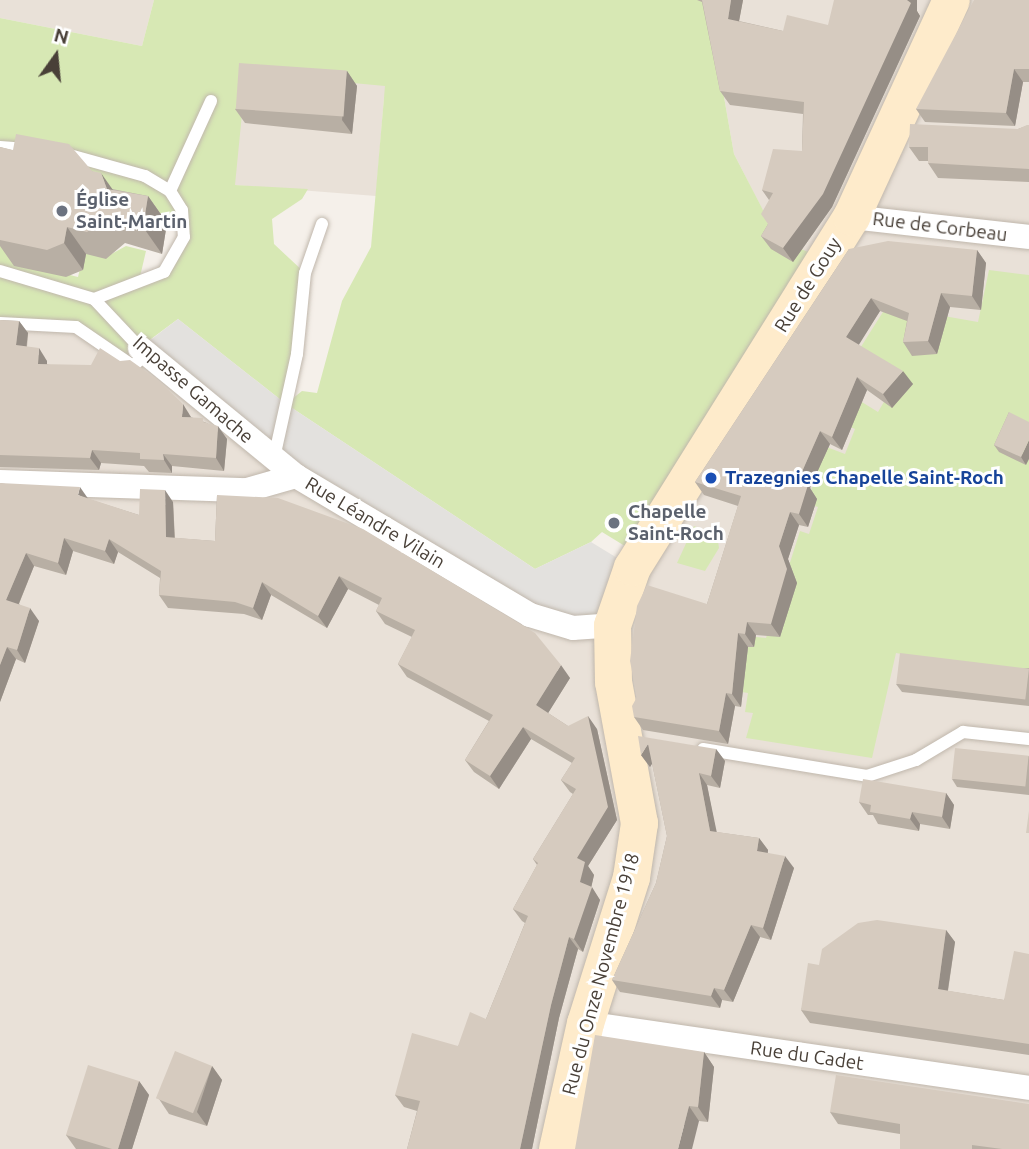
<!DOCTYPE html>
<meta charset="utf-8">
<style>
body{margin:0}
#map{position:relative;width:1029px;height:1149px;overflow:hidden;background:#f5f0ea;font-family:Ubuntu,sans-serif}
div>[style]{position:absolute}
.residential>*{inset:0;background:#e9e1d8}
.green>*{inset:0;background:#d7e8b4}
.parking>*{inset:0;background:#e3e1de}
.roads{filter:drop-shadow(0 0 2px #c0b7ac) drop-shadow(0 0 2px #c0b7ac)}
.lane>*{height:12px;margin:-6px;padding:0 6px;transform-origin:6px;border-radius:6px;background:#fff}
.street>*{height:24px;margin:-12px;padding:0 12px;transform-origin:12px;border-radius:12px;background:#fff}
.secondary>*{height:37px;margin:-18.5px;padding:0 18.5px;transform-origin:18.5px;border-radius:18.5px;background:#feebcb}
.wall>*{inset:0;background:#b8afa4}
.shaded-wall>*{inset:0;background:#968e86}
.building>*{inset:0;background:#d6cbbf;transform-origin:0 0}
.dots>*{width:19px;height:19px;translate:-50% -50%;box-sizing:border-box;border:4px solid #fff;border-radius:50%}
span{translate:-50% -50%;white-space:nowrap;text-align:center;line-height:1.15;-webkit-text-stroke:6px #fff;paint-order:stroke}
.worship-label{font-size:19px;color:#5b616d;font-weight:700}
.left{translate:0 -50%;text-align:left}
.street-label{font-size:19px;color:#494038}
.transit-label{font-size:19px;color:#164399;font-weight:700}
.north{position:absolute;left:21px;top:21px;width:70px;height:70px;-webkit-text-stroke:5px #fff;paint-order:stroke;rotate:15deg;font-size:19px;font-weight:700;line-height:28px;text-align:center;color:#494038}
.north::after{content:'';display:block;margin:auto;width:24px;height:32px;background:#494038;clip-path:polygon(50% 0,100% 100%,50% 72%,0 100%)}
</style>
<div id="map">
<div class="residential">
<div style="clip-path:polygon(0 0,154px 0,142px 46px,0 18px)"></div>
<div style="clip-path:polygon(161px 0,455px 0,384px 97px,376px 196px,235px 185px)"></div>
<div style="clip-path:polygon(707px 0,1029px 0,1029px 1149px,0 1149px,0 323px,76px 327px,133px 365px,146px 354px,573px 628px,814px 255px,778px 240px,734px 154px)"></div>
</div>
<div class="green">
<div style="clip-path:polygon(evenodd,154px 0,707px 0,734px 154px,778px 239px,815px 255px,638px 554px,602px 532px,591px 542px,535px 569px,286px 404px,178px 319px,124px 359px,76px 327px,0 323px,0 242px,17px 262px,78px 277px,84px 252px,106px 257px,126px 246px,146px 251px,139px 281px,177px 255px,181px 211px,166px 225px,0 174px,0 18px,142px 46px,154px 0,246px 73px,385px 86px,371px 247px,342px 301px,317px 393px,302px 391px,287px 403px,305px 273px,274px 244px,272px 219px,302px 199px,308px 189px,235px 185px,246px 73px)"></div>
<div style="clip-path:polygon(989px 270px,1029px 275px,1029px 677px,896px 653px,872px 758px,746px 738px,753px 713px,745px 712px,748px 693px,711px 687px,715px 633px,766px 638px,800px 531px,809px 534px,818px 507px,808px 504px,819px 458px,803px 438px,845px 454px,855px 429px,819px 413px,836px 386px,878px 412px,888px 395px,847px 369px,893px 296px,938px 315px,978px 322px)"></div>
<div style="clip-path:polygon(694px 526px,717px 535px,719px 548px,705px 571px,677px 563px)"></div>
</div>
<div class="parking">
<div style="clip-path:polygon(178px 319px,286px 404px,535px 569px,591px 542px,632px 567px,612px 625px,573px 628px,411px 545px,140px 348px)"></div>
</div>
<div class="roads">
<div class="lane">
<div style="left:0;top:147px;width:27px;rotate:4deg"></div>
<div style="left:66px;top:154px;width:82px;rotate:15.6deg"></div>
<div style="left:145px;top:176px;width:29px;rotate:31deg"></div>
<div style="left:170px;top:191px;width:22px;rotate:58deg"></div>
<div style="left:182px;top:210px;width:27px;rotate:86deg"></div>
<div style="left:184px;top:237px;width:40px;rotate:119.7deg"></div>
<div style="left:164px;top:272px;width:75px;rotate:158.9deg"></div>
<div style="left:170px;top:191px;width:99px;rotate:-65.5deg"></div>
<div style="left:0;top:271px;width:98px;rotate:16.6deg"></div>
<div style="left:94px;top:299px;width:67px;rotate:46.8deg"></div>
<div style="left:0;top:323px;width:76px;rotate:3deg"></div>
<div style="left:76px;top:327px;width:69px;rotate:34.4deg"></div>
<div style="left:133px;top:366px;width:18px;rotate:-43deg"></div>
<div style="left:274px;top:458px;width:107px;rotate:-77.5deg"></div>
<div style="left:297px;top:354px;width:81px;rotate:-84.4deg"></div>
<div style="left:305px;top:273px;width:52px;rotate:-70.9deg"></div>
<div style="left:703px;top:749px;width:166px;rotate:9.3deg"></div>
<div style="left:867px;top:776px;width:52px;rotate:-18.1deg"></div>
<div style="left:916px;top:760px;width:55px;rotate:-30.8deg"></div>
<div style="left:963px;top:732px;width:66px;rotate:6.1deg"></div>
</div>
<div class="street">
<div style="left:851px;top:217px;width:179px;rotate:6.4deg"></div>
<div style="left:140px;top:348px;width:202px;rotate:39.4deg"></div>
<div style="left:0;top:482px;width:247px;rotate:1.9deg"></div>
<div style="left:247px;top:490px;width:51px;rotate:-15.9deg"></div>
<div style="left:296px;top:476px;width:272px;rotate:30.7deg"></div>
<div style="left:530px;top:615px;width:45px;rotate:16.8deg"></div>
<div style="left:573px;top:628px;width:39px;rotate:-4deg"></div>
<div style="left:585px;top:1023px;width:449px;rotate:8.3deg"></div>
</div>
<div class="secondary">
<div style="left:557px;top:1149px;width:129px;rotate:-77.5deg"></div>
<div style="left:585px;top:1023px;width:153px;rotate:-72.5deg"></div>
<div style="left:631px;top:877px;width:55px;rotate:-81.6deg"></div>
<div style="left:639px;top:823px;width:143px;rotate:-100.4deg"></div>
<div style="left:613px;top:682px;width:57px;rotate:-91deg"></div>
<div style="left:612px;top:625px;width:61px;rotate:-71deg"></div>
<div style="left:632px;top:567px;width:413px;rotate:-58deg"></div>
<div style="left:851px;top:217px;width:239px;rotate:-65.3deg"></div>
</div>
</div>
<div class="wall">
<div style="clip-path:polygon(697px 0,743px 0,739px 21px,783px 31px,828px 25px,917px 11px,920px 16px,832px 207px,793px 262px,771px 249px,761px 236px,768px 224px,769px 200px,762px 190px,802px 151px,803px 114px,730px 105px,720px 91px,702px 2px)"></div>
<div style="clip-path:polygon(1029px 0,1029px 82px,1023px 82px,1015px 126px,925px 122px,916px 109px)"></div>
<div style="clip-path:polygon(347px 71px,357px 86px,352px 134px,245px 123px,235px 109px)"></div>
<div style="clip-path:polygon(1029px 125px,1029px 182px,938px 178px,928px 163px,928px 161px,919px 161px,909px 147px,1018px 129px)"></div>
<div style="clip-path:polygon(0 147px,92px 171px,112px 189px,148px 196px,167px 223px,162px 254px,125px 243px,106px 259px,86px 254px,83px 270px,66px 277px,14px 266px,0 246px)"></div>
<div style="clip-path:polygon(849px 249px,977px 250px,986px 263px,981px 310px,950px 307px,937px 354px,912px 356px,903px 342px,907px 321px,880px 311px,858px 345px,913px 384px,892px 408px,867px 390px,842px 450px,830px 444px,810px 488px,817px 499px,808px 527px,799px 525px,788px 559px,797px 583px,780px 637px,756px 635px,754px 647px,748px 647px,741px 707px,735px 706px,728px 744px,643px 730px,634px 717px,707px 604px,738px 506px,704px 495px,695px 482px)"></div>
<div style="clip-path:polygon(0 320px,19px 321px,28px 333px,27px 347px,47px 361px,47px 364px,207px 423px,227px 439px,224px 471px,172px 466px,172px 473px,149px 472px,144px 466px,101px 463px,99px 470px,0 467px)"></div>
<div style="clip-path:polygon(1009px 412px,1026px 465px,999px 452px,994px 445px)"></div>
<div style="clip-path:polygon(0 483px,88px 499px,139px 515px,173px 502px,175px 538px,215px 541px,217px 495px,570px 678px,548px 713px,568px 726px,597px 729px,617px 820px,588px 866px,594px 875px,591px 887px,600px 900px,583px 952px,578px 949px,559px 1018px,532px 1149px,407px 1149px,417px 1111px,404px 1107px,395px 1095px,458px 1046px,486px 1019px,525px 923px,522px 921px,513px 909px,537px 865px,533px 859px,573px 794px,570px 792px,561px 780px,572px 763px,531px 739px,499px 789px,474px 772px,465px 760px,489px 721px,407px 677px,398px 664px,412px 637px,385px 624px,376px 611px,379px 605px,348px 589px,327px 628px,271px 595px,262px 620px,244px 614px,168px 608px,159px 595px,160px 578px,118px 552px,114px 564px,73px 551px,66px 575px,34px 566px,19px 604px,39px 621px,25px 663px,16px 659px,0 702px)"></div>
<div style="clip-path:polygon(1029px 668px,1029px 706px,902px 692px,896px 684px)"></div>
<div style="clip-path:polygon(716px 749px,725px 761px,720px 788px,707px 785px,716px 832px,759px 838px,768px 850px,768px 853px,794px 868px,771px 940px,760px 937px,733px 1002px,722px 1000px,720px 1008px,620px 992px,612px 980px,656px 883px,667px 836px,652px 763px,650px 767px,641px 755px)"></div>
<div style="clip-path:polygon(1029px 756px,1029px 795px,957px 787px,952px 779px)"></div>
<div style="clip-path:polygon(946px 793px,954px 805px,950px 829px,920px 824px,919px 831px,878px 824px,873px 815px,868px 815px,859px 802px)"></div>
<div style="clip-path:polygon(946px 930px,955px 942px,948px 991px,1004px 1000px,1029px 954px,1029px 1055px,810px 1023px,801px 1010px,819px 965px)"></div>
<div style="clip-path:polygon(704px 1052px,714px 1067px,708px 1122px,699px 1121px,575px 1149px)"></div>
<div style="clip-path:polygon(212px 1066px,222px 1080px,207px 1126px,169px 1114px,159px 1099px)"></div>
<div style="clip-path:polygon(139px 1081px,149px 1095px,132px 1149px,76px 1149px,66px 1135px)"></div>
<div style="clip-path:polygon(1029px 1104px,1029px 1149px,900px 1149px,900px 1134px,838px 1124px,830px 1112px)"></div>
</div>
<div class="shaded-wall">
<div style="clip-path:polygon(731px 0,743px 0,737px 32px,728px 19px)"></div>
<div style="clip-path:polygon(907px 0,917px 0,917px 11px,920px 16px,832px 207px,793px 262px,783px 248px)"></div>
<div style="clip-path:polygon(1014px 69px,1023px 82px,1015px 126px,1006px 113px)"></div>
<div style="clip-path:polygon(347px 71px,357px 86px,352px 134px,342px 120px)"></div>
<div style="clip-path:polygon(101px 173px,120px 200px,107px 189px)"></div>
<div style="clip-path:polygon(148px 196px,167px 223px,162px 254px,143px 227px)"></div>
<div style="clip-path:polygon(67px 227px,86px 254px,83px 270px,64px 243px)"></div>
<div style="clip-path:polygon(977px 250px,986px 263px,981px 310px,972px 296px)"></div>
<div style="clip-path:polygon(941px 293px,950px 307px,937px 354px,928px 341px)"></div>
<div style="clip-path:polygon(871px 298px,880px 311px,855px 351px,846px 337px)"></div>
<div style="clip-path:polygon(19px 321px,28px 333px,25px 358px,16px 345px)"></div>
<div style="clip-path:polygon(39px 348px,47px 361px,47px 377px,38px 364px)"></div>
<div style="clip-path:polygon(903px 371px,913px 384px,892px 408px,883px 394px)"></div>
<div style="clip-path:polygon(857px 377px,867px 390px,842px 450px,832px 437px)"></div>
<div style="clip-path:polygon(183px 404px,191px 417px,182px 417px)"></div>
<div style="clip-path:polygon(218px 426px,227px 439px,224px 471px,216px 458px)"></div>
<div style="clip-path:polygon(820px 431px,830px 444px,810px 488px,817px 499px,808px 527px,799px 514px,797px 483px)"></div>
<div style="clip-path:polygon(1029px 440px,1029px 459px,1026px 465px,1021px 457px)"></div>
<div style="clip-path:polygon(92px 450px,101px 463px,99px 470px,90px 458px)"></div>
<div style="clip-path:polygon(163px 454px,172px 466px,172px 473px,164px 460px)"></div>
<div style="clip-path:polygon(80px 487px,89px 500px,78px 495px)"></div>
<div style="clip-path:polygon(165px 490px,173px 502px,175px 550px,166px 537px)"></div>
<div style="clip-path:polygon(790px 512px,799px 525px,788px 559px,797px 583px,780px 637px,771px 624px,779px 546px)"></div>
<div style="clip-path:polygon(64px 538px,73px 551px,66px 575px,58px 563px)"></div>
<div style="clip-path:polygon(109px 539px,118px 552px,114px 564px,105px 551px)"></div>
<div style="clip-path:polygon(26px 553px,34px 566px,15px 613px,6px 600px)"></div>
<div style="clip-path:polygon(339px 576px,348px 589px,327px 628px,318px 616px)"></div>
<div style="clip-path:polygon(262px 582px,271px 595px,262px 620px,253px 608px)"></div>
<div style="clip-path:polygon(30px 608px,39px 621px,25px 663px,17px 650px)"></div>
<div style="clip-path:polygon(747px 622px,756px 635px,754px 647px,745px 634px)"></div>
<div style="clip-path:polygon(738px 633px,748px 647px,741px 707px,732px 694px)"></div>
<div style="clip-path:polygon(7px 647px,16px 659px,0 702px,0 665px)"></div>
<div style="clip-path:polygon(561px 665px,570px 678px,545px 718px,536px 705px)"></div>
<div style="clip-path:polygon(726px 693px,735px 706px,728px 744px,719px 731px)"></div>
<div style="clip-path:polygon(588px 716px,597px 729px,617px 820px,588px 866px,594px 875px,590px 893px,592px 887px,600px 900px,583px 952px,574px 939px,580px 882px,577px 858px)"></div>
<div style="clip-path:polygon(523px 727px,531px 739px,499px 789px,490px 776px)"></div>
<div style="clip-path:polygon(648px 744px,657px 756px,650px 767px,641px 755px)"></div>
<div style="clip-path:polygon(716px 749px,725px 761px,720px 788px,711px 776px)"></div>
<div style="clip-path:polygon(699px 773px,707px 785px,719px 843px,710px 831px)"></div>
<div style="clip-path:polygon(946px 793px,954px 805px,950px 829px,942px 817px)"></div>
<div style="clip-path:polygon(912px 812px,920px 824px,919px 831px,910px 819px)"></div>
<div style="clip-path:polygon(759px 838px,768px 850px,766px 863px,757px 851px)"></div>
<div style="clip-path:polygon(785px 856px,794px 868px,771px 940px,763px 928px)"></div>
<div style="clip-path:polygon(751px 925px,760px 937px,733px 1002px,724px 990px)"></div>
<div style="clip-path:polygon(946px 930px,955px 942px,946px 1002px,938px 989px)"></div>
<div style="clip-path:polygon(569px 937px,578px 949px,559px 1018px,532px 1149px,520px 1149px,551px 1005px)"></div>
<div style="clip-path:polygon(714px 988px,722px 1000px,720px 1008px,711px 996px)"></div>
<div style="clip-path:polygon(704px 1052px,714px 1067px,708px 1122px,698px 1107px)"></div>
<div style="clip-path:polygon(212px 1066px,222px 1080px,207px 1126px,197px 1112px)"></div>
<div style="clip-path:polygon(139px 1081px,149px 1095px,132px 1149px,118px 1149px)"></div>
<div style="clip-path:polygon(689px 1106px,699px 1121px,692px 1149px,678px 1149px)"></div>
</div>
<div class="building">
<div style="clip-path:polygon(702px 0,731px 0,728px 19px,783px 31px,787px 15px,828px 25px,834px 0,907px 0,911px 3px,823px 194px,783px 248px,761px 236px,768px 224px,761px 214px,773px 193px,762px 190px,773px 149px,802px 151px,804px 102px,720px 91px)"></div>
<div style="clip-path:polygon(974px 0,1029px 0,1029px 69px,1014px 69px,1006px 113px,916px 109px)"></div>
<div style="left:239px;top:63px;width:108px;height:46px;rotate:4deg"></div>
<div style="clip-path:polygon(910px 124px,1018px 129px,1027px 125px,1029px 125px,1029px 169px,928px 163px,928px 147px,909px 147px)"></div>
<div style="clip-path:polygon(16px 134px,69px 144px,92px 171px,101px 173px,107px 189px,148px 196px,143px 227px,106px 216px,87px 232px,67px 227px,64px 243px,47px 250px,0 240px,0 147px,13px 150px)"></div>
<div style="clip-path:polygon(888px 241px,977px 250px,972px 296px,941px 293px,928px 341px,903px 342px,909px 313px,871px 298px,846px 337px,903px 371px,883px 394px,857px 377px,832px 437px,820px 431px,797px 483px,808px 485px,799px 514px,790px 512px,779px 546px,787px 569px,771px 624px,747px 622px,745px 634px,738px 633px,732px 694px,726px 693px,719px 731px,634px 717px,632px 706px,637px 697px,630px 661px,637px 606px,647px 585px,707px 604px,741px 496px,695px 482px,849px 249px)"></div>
<div style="clip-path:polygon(0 320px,19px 321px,16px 345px,39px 348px,38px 364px,91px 365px,100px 348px,120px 361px,130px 360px,158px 380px,183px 404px,182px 417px,203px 418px,203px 422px,218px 426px,216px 458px,163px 454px,164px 460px,140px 459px,140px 453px,92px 450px,90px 458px,0 455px)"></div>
<div style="clip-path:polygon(1009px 412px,1029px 422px,1029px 440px,1021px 457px,994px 445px)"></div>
<div style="clip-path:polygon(0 483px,80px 487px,78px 495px,139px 515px,140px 489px,165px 490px,166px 537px,215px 541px,217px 495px,278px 498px,363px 529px,535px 633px,561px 665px,536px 705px,568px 726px,588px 716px,608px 807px,577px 858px,585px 862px,580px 882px,592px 887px,574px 939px,569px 937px,551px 1005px,520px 1149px,407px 1149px,420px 1101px,395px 1095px,412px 1033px,458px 1046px,470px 1012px,486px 1019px,528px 916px,513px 909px,538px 863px,533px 859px,576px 789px,561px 780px,575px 758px,523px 727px,490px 776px,465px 760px,493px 715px,398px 664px,415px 630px,376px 611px,382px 598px,339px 576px,318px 616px,262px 582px,253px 608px,235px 602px,159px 595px,161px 571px,109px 539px,105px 551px,64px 538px,58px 563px,26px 553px,6px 600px,30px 608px,17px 650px,7px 647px,0 665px)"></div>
<div style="left:900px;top:653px;width:130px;height:31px;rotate:7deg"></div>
<div style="clip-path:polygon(638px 736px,716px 749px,711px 776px,699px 773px,710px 831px,759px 838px,757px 851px,785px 856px,763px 928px,751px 925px,724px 990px,714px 988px,711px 996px,612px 980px,656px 883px,667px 836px,648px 744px,641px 755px)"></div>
<div style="left:955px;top:748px;width:74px;height:31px;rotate:6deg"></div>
<div style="clip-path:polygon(863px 779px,946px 793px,942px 817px,912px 812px,910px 819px,870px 812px,871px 805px,859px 802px)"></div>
<div style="clip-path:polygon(1029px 811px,1029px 833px,1026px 833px)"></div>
<div style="clip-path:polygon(877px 920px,946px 930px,938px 989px,1004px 1000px,1014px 951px,1029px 954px,1029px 1044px,801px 1010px,808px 963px,819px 965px,822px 949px,858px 923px)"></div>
<div style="clip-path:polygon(595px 1035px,704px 1052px,698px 1107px,689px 1106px,678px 1149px,575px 1149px)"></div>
<div style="left:175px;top:1051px;width:40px;height:51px;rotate:22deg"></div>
<div style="clip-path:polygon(88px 1065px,139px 1081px,118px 1149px,112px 1149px,66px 1135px)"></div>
<div style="clip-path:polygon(836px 1075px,1029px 1104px,1029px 1149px,1002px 1149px,972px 1145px,972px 1149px,900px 1149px,900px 1124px,830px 1112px)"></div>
</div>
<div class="dots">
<div style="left:62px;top:211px;background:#6b7280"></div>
<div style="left:711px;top:478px;background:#1a4fb4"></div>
<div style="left:614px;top:523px;background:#6b7280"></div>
</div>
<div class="worship-label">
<span class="left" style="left:76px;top:211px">Église<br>Saint-Martin</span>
<span class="left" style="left:628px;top:523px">Chapelle<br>Saint-Roch</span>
</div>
<div class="street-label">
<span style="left:940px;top:227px;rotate:7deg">Rue de Corbeau</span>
<span style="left:808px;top:285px;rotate:-58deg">Rue de Gouy</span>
<span style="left:193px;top:390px;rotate:41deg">Impasse Gamache</span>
<span style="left:375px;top:523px;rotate:31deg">Rue Léandre Vilain</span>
<span style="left:601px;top:974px;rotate:-75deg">Rue du Onze Novembre 1918</span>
<span style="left:807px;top:1056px;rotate:8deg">Rue du Cadet</span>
</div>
<div class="transit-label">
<span class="left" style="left:725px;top:478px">Trazegnies Chapelle Saint-Roch</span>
</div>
<div class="north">N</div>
</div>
